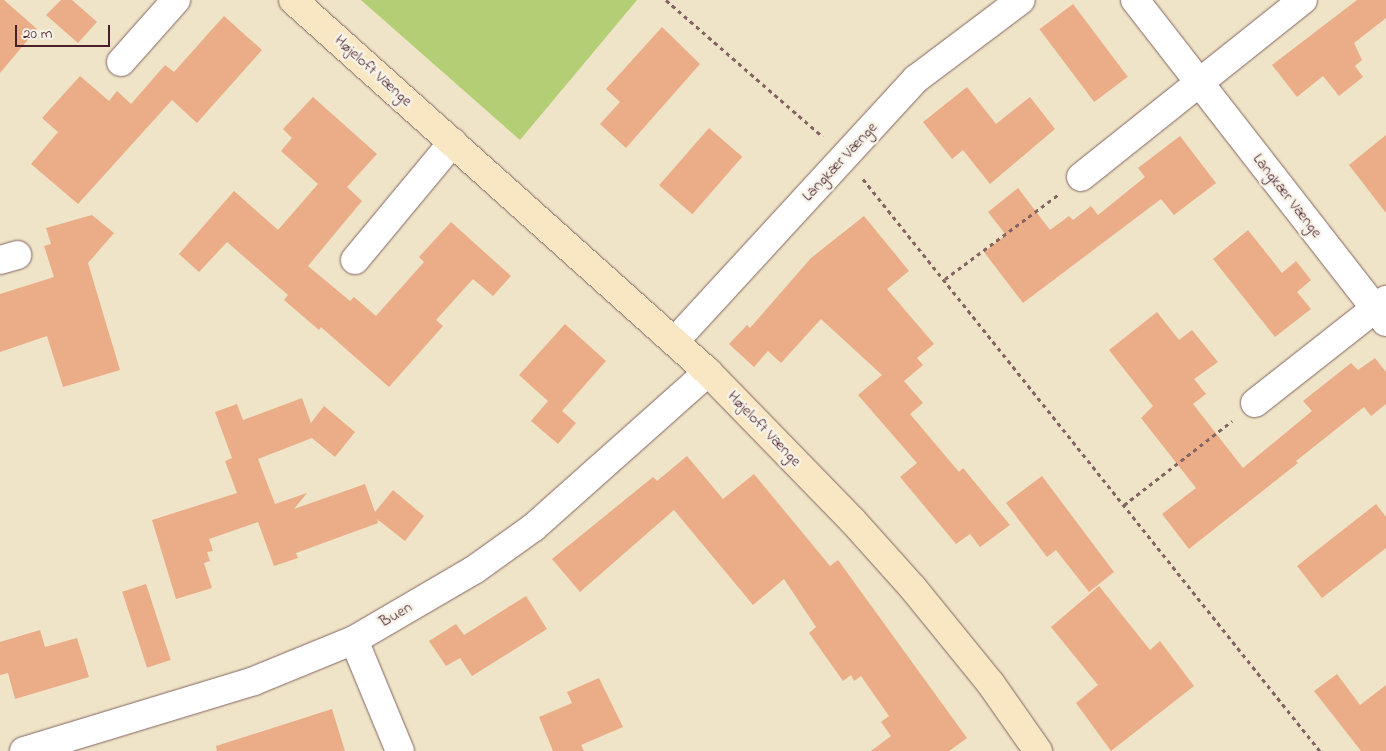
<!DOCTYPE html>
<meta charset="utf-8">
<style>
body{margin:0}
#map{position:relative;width:1386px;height:751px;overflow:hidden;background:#efe4c7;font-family:"Indie Flower",sans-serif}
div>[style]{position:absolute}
.green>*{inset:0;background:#b3ce74}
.building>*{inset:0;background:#eaad88;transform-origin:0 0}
.path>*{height:3px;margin-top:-1.5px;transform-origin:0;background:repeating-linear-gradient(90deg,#846462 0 4px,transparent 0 8px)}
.roads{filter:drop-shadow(0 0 1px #846462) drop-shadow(0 0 1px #846462)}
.street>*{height:28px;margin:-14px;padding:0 14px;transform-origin:14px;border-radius:14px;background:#fff}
.secondary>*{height:28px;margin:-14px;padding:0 14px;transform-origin:14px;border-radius:14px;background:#f9e7c3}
span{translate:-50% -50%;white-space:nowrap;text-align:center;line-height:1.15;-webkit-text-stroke:5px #f7f3e8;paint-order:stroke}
.street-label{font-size:16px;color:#4a1f2b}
.scale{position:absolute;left:15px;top:25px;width:95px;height:22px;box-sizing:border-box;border:2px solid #4a1f2b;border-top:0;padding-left:6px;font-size:15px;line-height:18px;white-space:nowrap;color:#4a1f2b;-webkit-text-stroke:4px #f7f3e8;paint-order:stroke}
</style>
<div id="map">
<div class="green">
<div style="clip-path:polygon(361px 0,637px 0,520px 140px)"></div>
</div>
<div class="building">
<div style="clip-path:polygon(0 0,4px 0,37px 29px,0 73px)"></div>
<div style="clip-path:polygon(61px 0,72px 0,97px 22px,78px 43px,46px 15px)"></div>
<div style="clip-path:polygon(1357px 0,1386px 0,1386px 18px,1354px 43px,1362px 60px,1355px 66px,1363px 77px,1339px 96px,1323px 76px,1297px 97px,1272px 65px)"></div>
<div style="left:1073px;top:4px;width:91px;height:42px;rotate:53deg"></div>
<div style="clip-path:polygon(224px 16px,262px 50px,197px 123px,172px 100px,78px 204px,31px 164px,58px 132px,42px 118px,80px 76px,109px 101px,117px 91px,131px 104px,165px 65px,174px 72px)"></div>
<div style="clip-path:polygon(662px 27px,700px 64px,626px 148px,600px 124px,620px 102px,606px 89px)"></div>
<div style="clip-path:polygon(967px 87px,996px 124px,1030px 97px,1055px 129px,990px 184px,963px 150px,952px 159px,923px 122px)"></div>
<div style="clip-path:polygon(313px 97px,377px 154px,347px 187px,362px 201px,308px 266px,350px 301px,354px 297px,376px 316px,424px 262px,419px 257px,451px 222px,511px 276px,493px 296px,473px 279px,436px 320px,443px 326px,389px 387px,321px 327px,319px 330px,284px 300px,288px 295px,227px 242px,199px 272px,179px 254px,234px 191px,278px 230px,318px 184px,281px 151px,292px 138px,283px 129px)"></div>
<div style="left:709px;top:128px;width:44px;height:76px;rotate:41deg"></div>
<div style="clip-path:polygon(1386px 135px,1386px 213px,1349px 165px)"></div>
<div style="clip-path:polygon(1180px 136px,1216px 183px,1174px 215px,1161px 199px,1023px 303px,984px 252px,1006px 235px,988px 212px,1018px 188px,1050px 230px,1069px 216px,1073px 220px,1091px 206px,1098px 215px,1145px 177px,1138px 168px)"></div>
<div style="clip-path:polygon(92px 215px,114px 233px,88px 263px,120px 370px,63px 387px,47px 336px,0 352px,0 294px,54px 277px,44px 246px,51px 244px,46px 228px)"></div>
<div style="clip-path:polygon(864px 216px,909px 271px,887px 289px,934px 344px,917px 358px,923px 365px,904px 381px,923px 403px,910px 414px,959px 472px,963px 468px,1010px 525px,980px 547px,970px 534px,956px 544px,900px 477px,917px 463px,858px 395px,882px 375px,821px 319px,781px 363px,768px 351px,754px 367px,729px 344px,747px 325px,750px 328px,811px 258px)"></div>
<div style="clip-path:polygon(1248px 230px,1282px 273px,1296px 261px,1311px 280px,1297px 292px,1311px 309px,1275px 337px,1213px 259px)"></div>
<div style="clip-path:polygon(1157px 312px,1179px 340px,1192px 330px,1218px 362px,1194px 379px,1206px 394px,1193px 404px,1243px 468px,1312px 411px,1303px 401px,1351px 363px,1358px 370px,1375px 358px,1386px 372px,1386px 404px,1371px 416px,1364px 407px,1296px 461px,1298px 463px,1189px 549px,1162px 514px,1196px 488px,1141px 418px,1153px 406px,1109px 350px)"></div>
<div style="clip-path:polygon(565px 324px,606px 361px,562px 411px,576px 423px,558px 444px,531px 421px,548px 401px,519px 375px)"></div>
<div style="clip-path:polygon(302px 398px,311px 423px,324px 406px,355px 432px,335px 457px,312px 438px,258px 459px,275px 504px,307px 493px,294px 509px,365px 484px,375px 512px,393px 490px,424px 516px,405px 541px,377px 519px,378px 523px,296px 553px,298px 558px,274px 566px,258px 522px,209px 539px,213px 551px,207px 552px,210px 561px,204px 563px,212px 588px,176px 599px,152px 520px,237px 493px,225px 461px,232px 458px,215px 412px,237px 404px,243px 420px)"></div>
<div style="clip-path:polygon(687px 456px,723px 499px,754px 474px,830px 566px,838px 560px,967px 738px,949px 751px,871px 751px,891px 736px,881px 722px,889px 716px,861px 676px,854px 681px,851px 675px,843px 681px,809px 633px,816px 627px,784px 579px,753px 605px,674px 510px,580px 592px,552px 559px,653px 477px,657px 481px)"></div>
<div style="clip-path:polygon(1042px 476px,1114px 572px,1089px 592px,1056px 550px,1047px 557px,1006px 503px)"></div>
<div style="clip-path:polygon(1376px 504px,1386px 517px,1386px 548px,1322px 598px,1297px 566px)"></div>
<div style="left:146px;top:584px;width:80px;height:25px;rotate:72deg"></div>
<div style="clip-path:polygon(1099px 586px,1150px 650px,1160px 641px,1194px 686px,1111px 751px,1076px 703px,1098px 685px,1051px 627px)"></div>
<div style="clip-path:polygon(526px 596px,547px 629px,472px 676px,460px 658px,446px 666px,429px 641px,456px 624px,464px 635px)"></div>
<div style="clip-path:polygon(40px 630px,45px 647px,77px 638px,89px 677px,15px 699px,8px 673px,0 675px,0 642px)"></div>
<div style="clip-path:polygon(1337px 674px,1360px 705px,1386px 685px,1386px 751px,1361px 751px,1314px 691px)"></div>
<div style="clip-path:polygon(599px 678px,623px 727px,581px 745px,584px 751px,553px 751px,539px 717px,572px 703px,567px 692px)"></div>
<div style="clip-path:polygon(332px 709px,345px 751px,217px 751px,216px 746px)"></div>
</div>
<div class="path">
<div style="left:666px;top:0;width:208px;rotate:41.1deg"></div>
<div style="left:863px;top:179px;width:732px;rotate:51.38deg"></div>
<div style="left:945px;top:279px;width:142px;rotate:-36.7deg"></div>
<div style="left:1124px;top:505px;width:137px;rotate:-37.9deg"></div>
</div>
<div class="roads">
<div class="street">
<div style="left:1135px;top:0;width:408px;rotate:52.1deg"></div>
<div style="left:121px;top:62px;width:83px;rotate:-48.4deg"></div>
<div style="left:1081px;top:177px;width:284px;rotate:-38.6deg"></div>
<div style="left:0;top:260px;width:18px;rotate:-16deg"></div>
<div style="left:355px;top:260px;width:153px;rotate:-50.3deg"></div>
<div style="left:675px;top:341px;width:356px;rotate:-47.4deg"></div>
<div style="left:916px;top:79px;width:131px;rotate:-37deg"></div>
<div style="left:1255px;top:403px;width:167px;rotate:-38.2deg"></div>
<div style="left:354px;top:640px;width:120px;rotate:67.5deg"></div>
<div style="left:24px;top:751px;width:240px;rotate:-16.9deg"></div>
<div style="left:254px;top:681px;width:108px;rotate:-22.3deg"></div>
<div style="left:354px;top:640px;width:139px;rotate:-30.3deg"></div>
<div style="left:474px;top:570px;width:74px;rotate:-35.6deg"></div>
<div style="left:534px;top:527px;width:233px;rotate:-41.7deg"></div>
</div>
<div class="secondary">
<div style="left:293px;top:0;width:557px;rotate:41.87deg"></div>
<div style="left:708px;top:372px;width:206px;rotate:45.8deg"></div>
<div style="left:852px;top:520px;width:91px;rotate:48.1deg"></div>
<div style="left:913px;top:588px;width:124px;rotate:50.9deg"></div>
<div style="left:991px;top:684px;width:82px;rotate:55deg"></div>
</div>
</div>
<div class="street-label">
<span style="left:373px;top:71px;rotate:42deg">Højeloft Vænge</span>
<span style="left:840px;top:162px;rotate:-47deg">Langkær Vænge</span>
<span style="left:1287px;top:196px;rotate:52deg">Langkær Vænge</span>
<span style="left:764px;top:429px;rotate:46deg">Højeloft Vænge</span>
<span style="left:396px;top:615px;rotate:-30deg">Buen</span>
</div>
<div class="scale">20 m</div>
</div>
